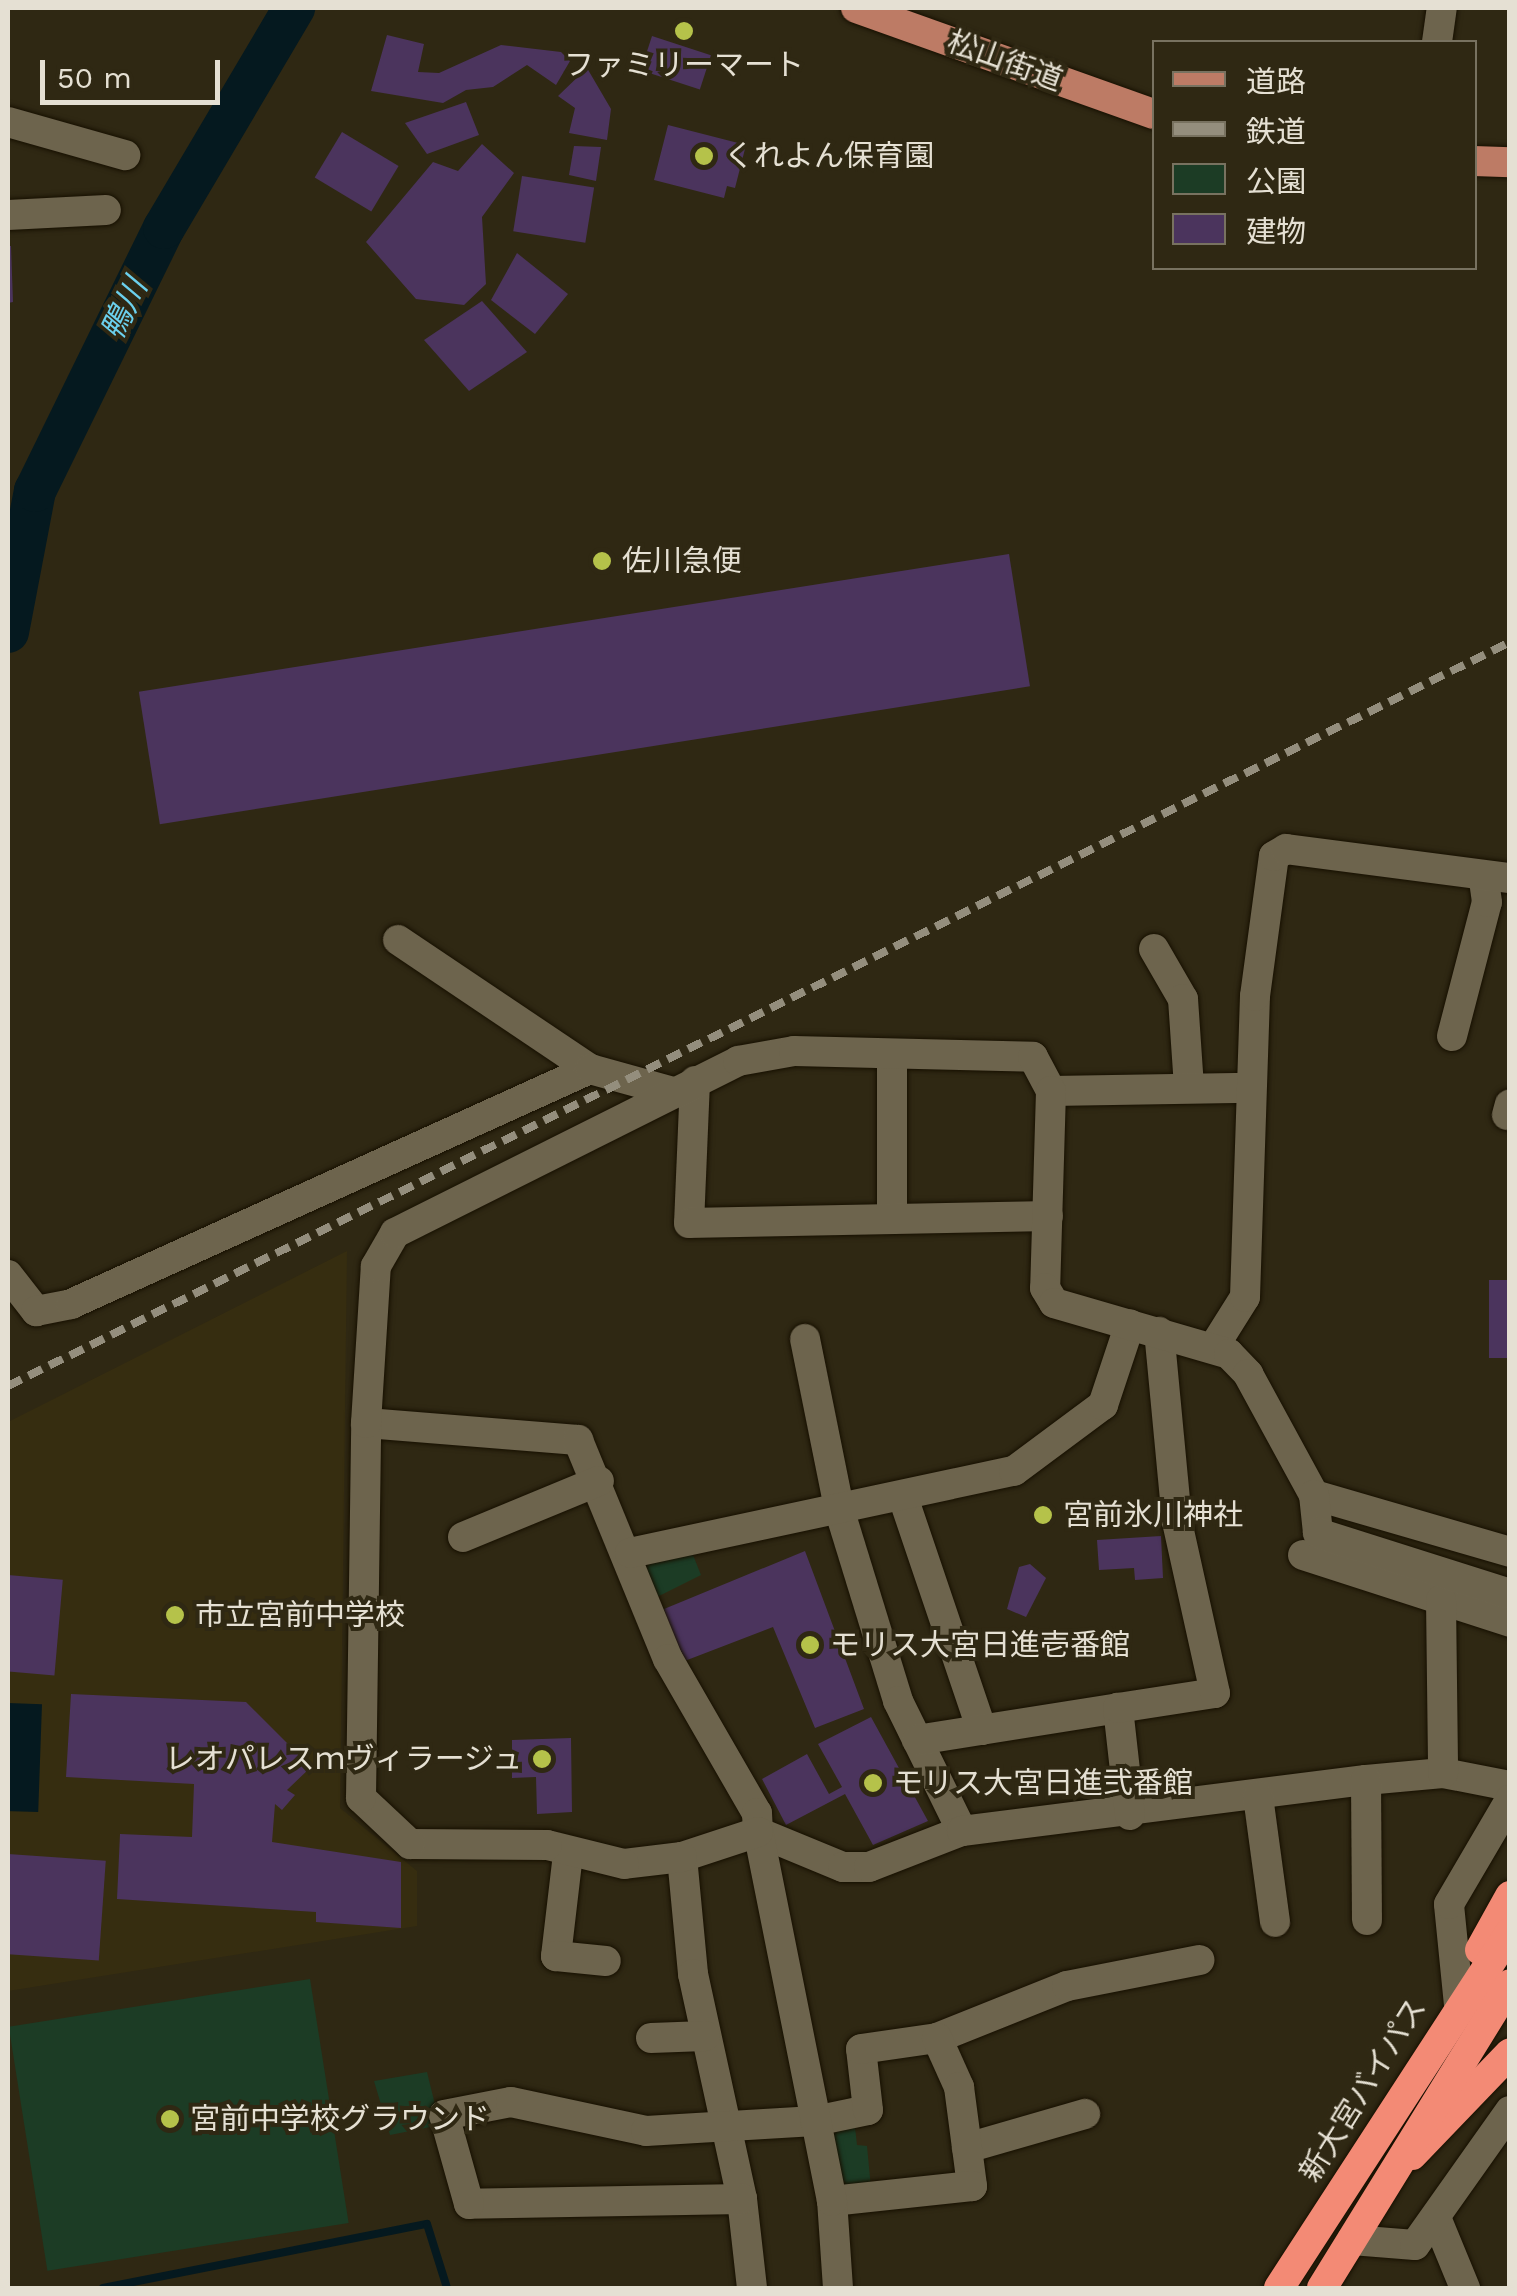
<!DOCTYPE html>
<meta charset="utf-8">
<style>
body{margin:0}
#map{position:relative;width:1517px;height:2296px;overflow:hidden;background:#2f2813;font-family:"Work Sans","Noto Sans JP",sans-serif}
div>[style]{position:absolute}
.built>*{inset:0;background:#362d10}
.green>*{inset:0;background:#1c3c25;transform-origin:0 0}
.water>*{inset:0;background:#05191f;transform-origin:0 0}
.stream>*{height:8px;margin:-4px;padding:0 4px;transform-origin:4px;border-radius:4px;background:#05191f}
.river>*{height:42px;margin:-21px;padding:0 21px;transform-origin:21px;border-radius:21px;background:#05191f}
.building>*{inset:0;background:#4b345d;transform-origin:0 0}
.roads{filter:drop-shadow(0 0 2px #171000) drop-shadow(0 0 2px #171000)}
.minor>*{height:30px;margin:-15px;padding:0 15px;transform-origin:15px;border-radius:15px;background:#6d644d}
.major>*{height:30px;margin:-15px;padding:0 15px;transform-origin:15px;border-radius:15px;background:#bd7b65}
.highway>*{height:30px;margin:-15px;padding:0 15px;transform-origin:15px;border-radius:15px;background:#f38a75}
.rail>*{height:8px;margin-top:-4px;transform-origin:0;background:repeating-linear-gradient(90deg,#948e7d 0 15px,transparent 0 23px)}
.dots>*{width:28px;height:28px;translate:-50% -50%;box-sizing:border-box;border:5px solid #2f2813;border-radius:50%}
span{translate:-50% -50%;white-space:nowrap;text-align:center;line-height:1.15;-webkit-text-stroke:8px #2f2813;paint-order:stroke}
.street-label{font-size:30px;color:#e5e0d3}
.poi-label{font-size:30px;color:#e5e0d3}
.left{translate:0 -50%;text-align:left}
.right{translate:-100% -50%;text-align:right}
.water-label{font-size:32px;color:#6bd0ed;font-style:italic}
.frame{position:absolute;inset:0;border:10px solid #e5e0d3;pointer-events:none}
.legend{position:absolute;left:1152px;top:40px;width:325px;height:230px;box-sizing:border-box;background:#2f2813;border:2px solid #787260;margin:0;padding:12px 18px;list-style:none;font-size:30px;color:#e5e0d3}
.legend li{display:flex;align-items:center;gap:20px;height:50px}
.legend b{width:50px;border:2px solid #787260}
.scale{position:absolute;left:40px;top:60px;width:180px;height:45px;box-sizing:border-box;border:5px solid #e5e0d3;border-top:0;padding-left:12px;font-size:30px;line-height:35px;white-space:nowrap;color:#e5e0d3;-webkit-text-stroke:8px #2f2813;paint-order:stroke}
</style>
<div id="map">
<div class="built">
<div style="clip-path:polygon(347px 1251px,340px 1808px,417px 1871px,417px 1926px,8px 1991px,8px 1422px)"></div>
</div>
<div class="green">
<div style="clip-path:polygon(691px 1550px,701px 1575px,655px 1598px,641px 1557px)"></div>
<div style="left:310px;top:1979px;width:247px;height:305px;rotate:81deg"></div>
<div style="clip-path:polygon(427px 2072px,440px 2125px,390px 2135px,374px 2081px)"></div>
<div style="clip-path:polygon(854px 2118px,857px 2145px,867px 2146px,871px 2188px,834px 2194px,822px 2123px)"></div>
</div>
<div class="water">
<div style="left:8px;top:1703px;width:34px;height:108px;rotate:2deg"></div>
</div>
<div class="stream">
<div style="left:103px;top:2288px;width:330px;rotate:-11.2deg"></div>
<div style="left:427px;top:2224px;width:67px;rotate:72.6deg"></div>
</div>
<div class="river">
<div style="left:8px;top:632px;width:144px;rotate:-79.2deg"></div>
<div style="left:35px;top:491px;width:293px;rotate:-63.9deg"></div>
<div style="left:164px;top:228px;width:256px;rotate:-59.4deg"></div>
</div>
<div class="building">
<div style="clip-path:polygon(387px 35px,424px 44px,418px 72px,439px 73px,501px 45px,561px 52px,570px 61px,556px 85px,527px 65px,493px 87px,466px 90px,443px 103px,371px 91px)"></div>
<div style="left:652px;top:36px;width:62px;height:36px;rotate:18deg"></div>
<div style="clip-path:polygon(587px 68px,611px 109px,607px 140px,569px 133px,575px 108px,558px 96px)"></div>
<div style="clip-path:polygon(466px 102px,479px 135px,427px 154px,405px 123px)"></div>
<div style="clip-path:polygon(668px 125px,746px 145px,735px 188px,727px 186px,724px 198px,654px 180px)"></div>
<div style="left:342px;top:132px;width:66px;height:53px;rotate:31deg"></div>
<div style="clip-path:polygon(482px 144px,514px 173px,482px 217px,486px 284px,464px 305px,416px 299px,366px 242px,433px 162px,458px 171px)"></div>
<div style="clip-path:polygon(574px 146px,601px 147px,596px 181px,569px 175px)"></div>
<div style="left:522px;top:176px;width:73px;height:56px;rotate:9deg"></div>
<div style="clip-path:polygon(8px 246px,11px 246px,13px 302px,8px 303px)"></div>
<div style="clip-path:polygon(517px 253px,568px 294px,535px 334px,491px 300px)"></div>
<div style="clip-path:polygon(482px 301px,527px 352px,469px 391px,424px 340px)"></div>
<div style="left:1009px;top:554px;width:134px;height:881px;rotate:81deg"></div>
<div style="left:1510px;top:1280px;width:78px;height:21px;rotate:90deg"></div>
<div style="clip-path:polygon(1161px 1536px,1163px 1578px,1135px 1580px,1134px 1568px,1099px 1570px,1097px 1540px)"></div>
<div style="clip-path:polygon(805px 1551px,864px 1709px,815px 1728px,773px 1627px,682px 1662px,664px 1609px)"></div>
<div style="clip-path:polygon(1030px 1564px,1046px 1578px,1026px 1617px,1007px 1609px,1019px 1567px)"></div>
<div style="left:8px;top:1575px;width:55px;height:96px;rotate:5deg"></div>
<div style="clip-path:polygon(71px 1694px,246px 1702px,311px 1767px,287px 1790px,295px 1795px,282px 1810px,275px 1804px,272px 1842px,401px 1862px,401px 1928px,316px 1922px,316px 1912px,117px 1899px,120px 1834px,192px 1837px,194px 1784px,66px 1777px)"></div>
<div style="clip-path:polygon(871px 1717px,928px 1821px,873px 1845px,845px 1794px,786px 1825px,762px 1779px,807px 1754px,829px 1794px,842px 1787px,818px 1744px)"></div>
<div style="clip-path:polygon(571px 1738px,572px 1812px,537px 1814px,536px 1777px,512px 1778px,512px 1740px)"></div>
<div style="left:8px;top:1854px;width:98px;height:100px;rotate:4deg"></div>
</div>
<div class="roads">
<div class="minor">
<div style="left:1437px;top:42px;width:34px;rotate:-82deg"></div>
<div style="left:8px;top:122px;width:122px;rotate:15.8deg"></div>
<div style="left:8px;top:215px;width:98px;rotate:-2.9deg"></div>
<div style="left:398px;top:940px;width:231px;rotate:33.9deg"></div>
<div style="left:1154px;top:949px;width:58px;rotate:59.9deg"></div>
<div style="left:1183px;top:999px;width:87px;rotate:86.1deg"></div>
<div style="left:1452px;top:1036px;width:138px;rotate:-75.4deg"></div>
<div style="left:1487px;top:902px;width:22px;rotate:-98deg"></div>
<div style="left:892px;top:1054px;width:165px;rotate:90deg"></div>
<div style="left:695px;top:1081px;width:142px;rotate:92.4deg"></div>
<div style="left:689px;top:1223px;width:359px;rotate:-1.1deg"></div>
<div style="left:1051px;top:1091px;width:200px;rotate:-0.9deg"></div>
<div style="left:1507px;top:1115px;width:11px;rotate:-75deg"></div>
<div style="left:8px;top:1275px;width:46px;rotate:52.1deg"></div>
<div style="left:36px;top:1311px;width:36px;rotate:-11deg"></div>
<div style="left:71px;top:1304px;width:570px;rotate:-24.36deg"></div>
<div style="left:590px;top:1069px;width:86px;rotate:15.5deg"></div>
<div style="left:805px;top:1339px;width:177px;rotate:78.6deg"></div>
<div style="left:840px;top:1512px;width:198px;rotate:72.9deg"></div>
<div style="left:898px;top:1701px;width:145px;rotate:63.8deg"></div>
<div style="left:1213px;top:1348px;width:60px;rotate:-57.9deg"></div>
<div style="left:1245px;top:1297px;width:301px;rotate:-88.1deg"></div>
<div style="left:1255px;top:996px;width:141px;rotate:-82.3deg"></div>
<div style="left:1274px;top:856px;width:14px;rotate:-30deg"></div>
<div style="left:1286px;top:849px;width:226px;rotate:7.4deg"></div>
<div style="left:366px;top:1423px;width:213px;rotate:4.6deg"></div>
<div style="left:578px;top:1440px;width:237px;rotate:67.7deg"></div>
<div style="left:668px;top:1659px;width:178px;rotate:60deg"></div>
<div style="left:757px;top:1813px;width:19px;rotate:87deg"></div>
<div style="left:758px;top:1832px;width:92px;rotate:22.4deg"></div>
<div style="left:843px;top:1867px;width:26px"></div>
<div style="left:869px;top:1867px;width:100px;rotate:-21.2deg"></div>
<div style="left:962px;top:1831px;width:407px;rotate:-7.2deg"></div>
<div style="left:1366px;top:1780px;width:77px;rotate:-5.2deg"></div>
<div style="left:1443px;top:1773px;width:68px;rotate:11deg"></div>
<div style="left:1314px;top:1495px;width:204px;rotate:16.2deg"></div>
<div style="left:903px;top:1497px;width:246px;rotate:71.3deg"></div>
<div style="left:463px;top:1537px;width:147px;rotate:-22.4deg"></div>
<div style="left:630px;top:1553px;width:393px;rotate:-12.1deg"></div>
<div style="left:1014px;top:1471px;width:111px;rotate:-36.6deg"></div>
<div style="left:1103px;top:1405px;width:85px;rotate:-71.6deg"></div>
<div style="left:1303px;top:1555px;width:218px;rotate:17.9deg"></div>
<div style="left:1441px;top:1600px;width:173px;rotate:89.3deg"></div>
<div style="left:917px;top:1740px;width:204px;rotate:-9deg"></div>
<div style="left:1366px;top:1780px;width:140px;rotate:89.6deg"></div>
<div style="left:1258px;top:1796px;width:127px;rotate:82.3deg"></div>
<div style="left:1130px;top:1815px;width:108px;rotate:-96.4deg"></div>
<div style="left:1118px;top:1708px;width:98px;rotate:-8.8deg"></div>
<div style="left:1215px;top:1693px;width:176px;rotate:-102.5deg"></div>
<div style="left:1177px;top:1521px;width:190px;rotate:-95.4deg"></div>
<div style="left:568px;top:1854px;width:103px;rotate:96.7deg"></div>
<div style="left:556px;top:1956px;width:50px;rotate:5.7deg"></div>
<div style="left:682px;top:1857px;width:118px;rotate:84.6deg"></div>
<div style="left:693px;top:1974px;width:230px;rotate:77.7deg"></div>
<div style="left:1459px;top:2005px;width:101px;rotate:-95.7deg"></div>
<div style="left:1449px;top:1904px;width:121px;rotate:-59.6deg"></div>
<div style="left:651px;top:2038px;width:54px;rotate:-2.1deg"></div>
<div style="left:937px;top:2038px;width:140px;rotate:-21.8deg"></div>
<div style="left:1067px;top:1986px;width:135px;rotate:-11.1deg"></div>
<div style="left:967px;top:2148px;width:123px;rotate:-16.1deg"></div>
<div style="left:1437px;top:2220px;width:74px;rotate:67.6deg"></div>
<div style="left:1352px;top:2240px;width:63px;rotate:4.5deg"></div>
<div style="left:1415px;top:2245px;width:164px;rotate:-54.7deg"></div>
<div style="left:752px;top:2288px;width:90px;rotate:-96.4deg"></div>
<div style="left:742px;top:2199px;width:273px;rotate:179deg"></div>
<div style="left:469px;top:2204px;width:92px;rotate:-105.7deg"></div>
<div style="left:444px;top:2115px;width:68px;rotate:-11deg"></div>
<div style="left:511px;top:2102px;width:138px;rotate:12.1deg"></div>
<div style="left:646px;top:2131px;width:169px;rotate:-3.4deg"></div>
<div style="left:815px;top:2121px;width:54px;rotate:-11.7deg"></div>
<div style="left:868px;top:2110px;width:61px;rotate:-96.5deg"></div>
<div style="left:861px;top:2049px;width:77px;rotate:-8.2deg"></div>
<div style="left:937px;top:2038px;width:54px;rotate:65.8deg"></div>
<div style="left:959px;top:2087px;width:100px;rotate:82.5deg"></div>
<div style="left:972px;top:2186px;width:141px;rotate:173.9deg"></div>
<div style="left:838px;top:2288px;width:87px;rotate:-93.9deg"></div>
<div style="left:832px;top:2201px;width:376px;rotate:-101.3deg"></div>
<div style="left:758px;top:1832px;width:80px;rotate:161.8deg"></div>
<div style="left:682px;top:1857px;width:58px;rotate:173.1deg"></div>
<div style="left:624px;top:1864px;width:79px;rotate:-166.1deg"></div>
<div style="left:547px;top:1845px;width:137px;rotate:-179.6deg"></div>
<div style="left:410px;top:1844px;width:67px;rotate:-136.8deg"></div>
<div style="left:361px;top:1798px;width:375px;rotate:-89.2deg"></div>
<div style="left:366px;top:1423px;width:157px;rotate:-86.4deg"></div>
<div style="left:376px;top:1266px;width:38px;rotate:-60deg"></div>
<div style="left:395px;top:1233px;width:384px;rotate:-26.6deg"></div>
<div style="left:738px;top:1061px;width:57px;rotate:-10.1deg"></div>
<div style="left:794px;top:1051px;width:239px;rotate:1.4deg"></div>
<div style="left:1033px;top:1057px;width:38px;rotate:62deg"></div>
<div style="left:1051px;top:1091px;width:197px;rotate:91.7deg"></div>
<div style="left:1045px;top:1288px;width:17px;rotate:59deg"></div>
<div style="left:1054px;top:1303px;width:182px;rotate:16.2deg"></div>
<div style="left:1229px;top:1354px;width:28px;rotate:46deg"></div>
<div style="left:1248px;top:1374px;width:138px;rotate:61.4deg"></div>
<div style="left:1314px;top:1495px;width:38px;rotate:84deg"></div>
<div style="left:1318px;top:1533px;width:201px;rotate:17.6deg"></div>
</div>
<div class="major">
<div style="left:856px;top:8px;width:316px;rotate:19.6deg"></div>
<div style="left:1474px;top:161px;width:36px;rotate:2deg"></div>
</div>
<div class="highway">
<div style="left:1480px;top:1950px;width:62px;rotate:-60.9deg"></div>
<div style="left:1412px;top:2155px;width:141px;rotate:-46.1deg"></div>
<div style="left:1279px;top:2288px;width:424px;rotate:-57deg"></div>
<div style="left:1322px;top:2288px;width:357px;rotate:-58.3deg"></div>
</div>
</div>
<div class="rail">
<div style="left:8px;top:1386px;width:1676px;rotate:-26.35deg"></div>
</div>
<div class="dots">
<div style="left:684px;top:31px;background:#b5c24a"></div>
<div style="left:704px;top:156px;background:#b5c24a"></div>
<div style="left:602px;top:561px;background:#b5c24a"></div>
<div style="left:1043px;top:1515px;background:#b5c24a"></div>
<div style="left:175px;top:1615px;background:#b5c24a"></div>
<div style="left:810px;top:1645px;background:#b5c24a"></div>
<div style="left:542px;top:1759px;background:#b5c24a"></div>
<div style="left:873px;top:1783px;background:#b5c24a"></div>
<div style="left:170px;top:2119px;background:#b5c24a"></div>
</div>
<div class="street-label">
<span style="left:1005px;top:61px;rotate:20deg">松山街道</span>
<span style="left:1363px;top:2090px;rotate:-58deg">新大宮バイパス</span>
</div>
<div class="poi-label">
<span style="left:684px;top:65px">ファミリーマート</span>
<span class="left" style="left:724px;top:156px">くれよん保育園</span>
<span class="left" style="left:622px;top:561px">佐川急便</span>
<span class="left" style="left:1063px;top:1515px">宮前氷川神社</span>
<span class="left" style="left:195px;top:1615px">市立宮前中学校</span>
<span class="left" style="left:830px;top:1645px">モリス大宮日進壱番館</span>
<span class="right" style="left:522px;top:1759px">レオパレスｍヴィラージュ</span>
<span class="left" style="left:893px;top:1783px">モリス大宮日進弐番館</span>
<span class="left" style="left:190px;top:2119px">宮前中学校グラウンド</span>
</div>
<div class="water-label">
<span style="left:124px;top:309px;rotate:-64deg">鴨川</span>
</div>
<div class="frame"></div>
<ul class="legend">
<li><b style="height:12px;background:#bd7b65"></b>道路</li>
<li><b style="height:12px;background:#948e7d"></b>鉄道</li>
<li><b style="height:28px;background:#1c3c25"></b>公園</li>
<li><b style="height:28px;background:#4b345d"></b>建物</li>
</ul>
<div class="scale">50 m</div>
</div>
